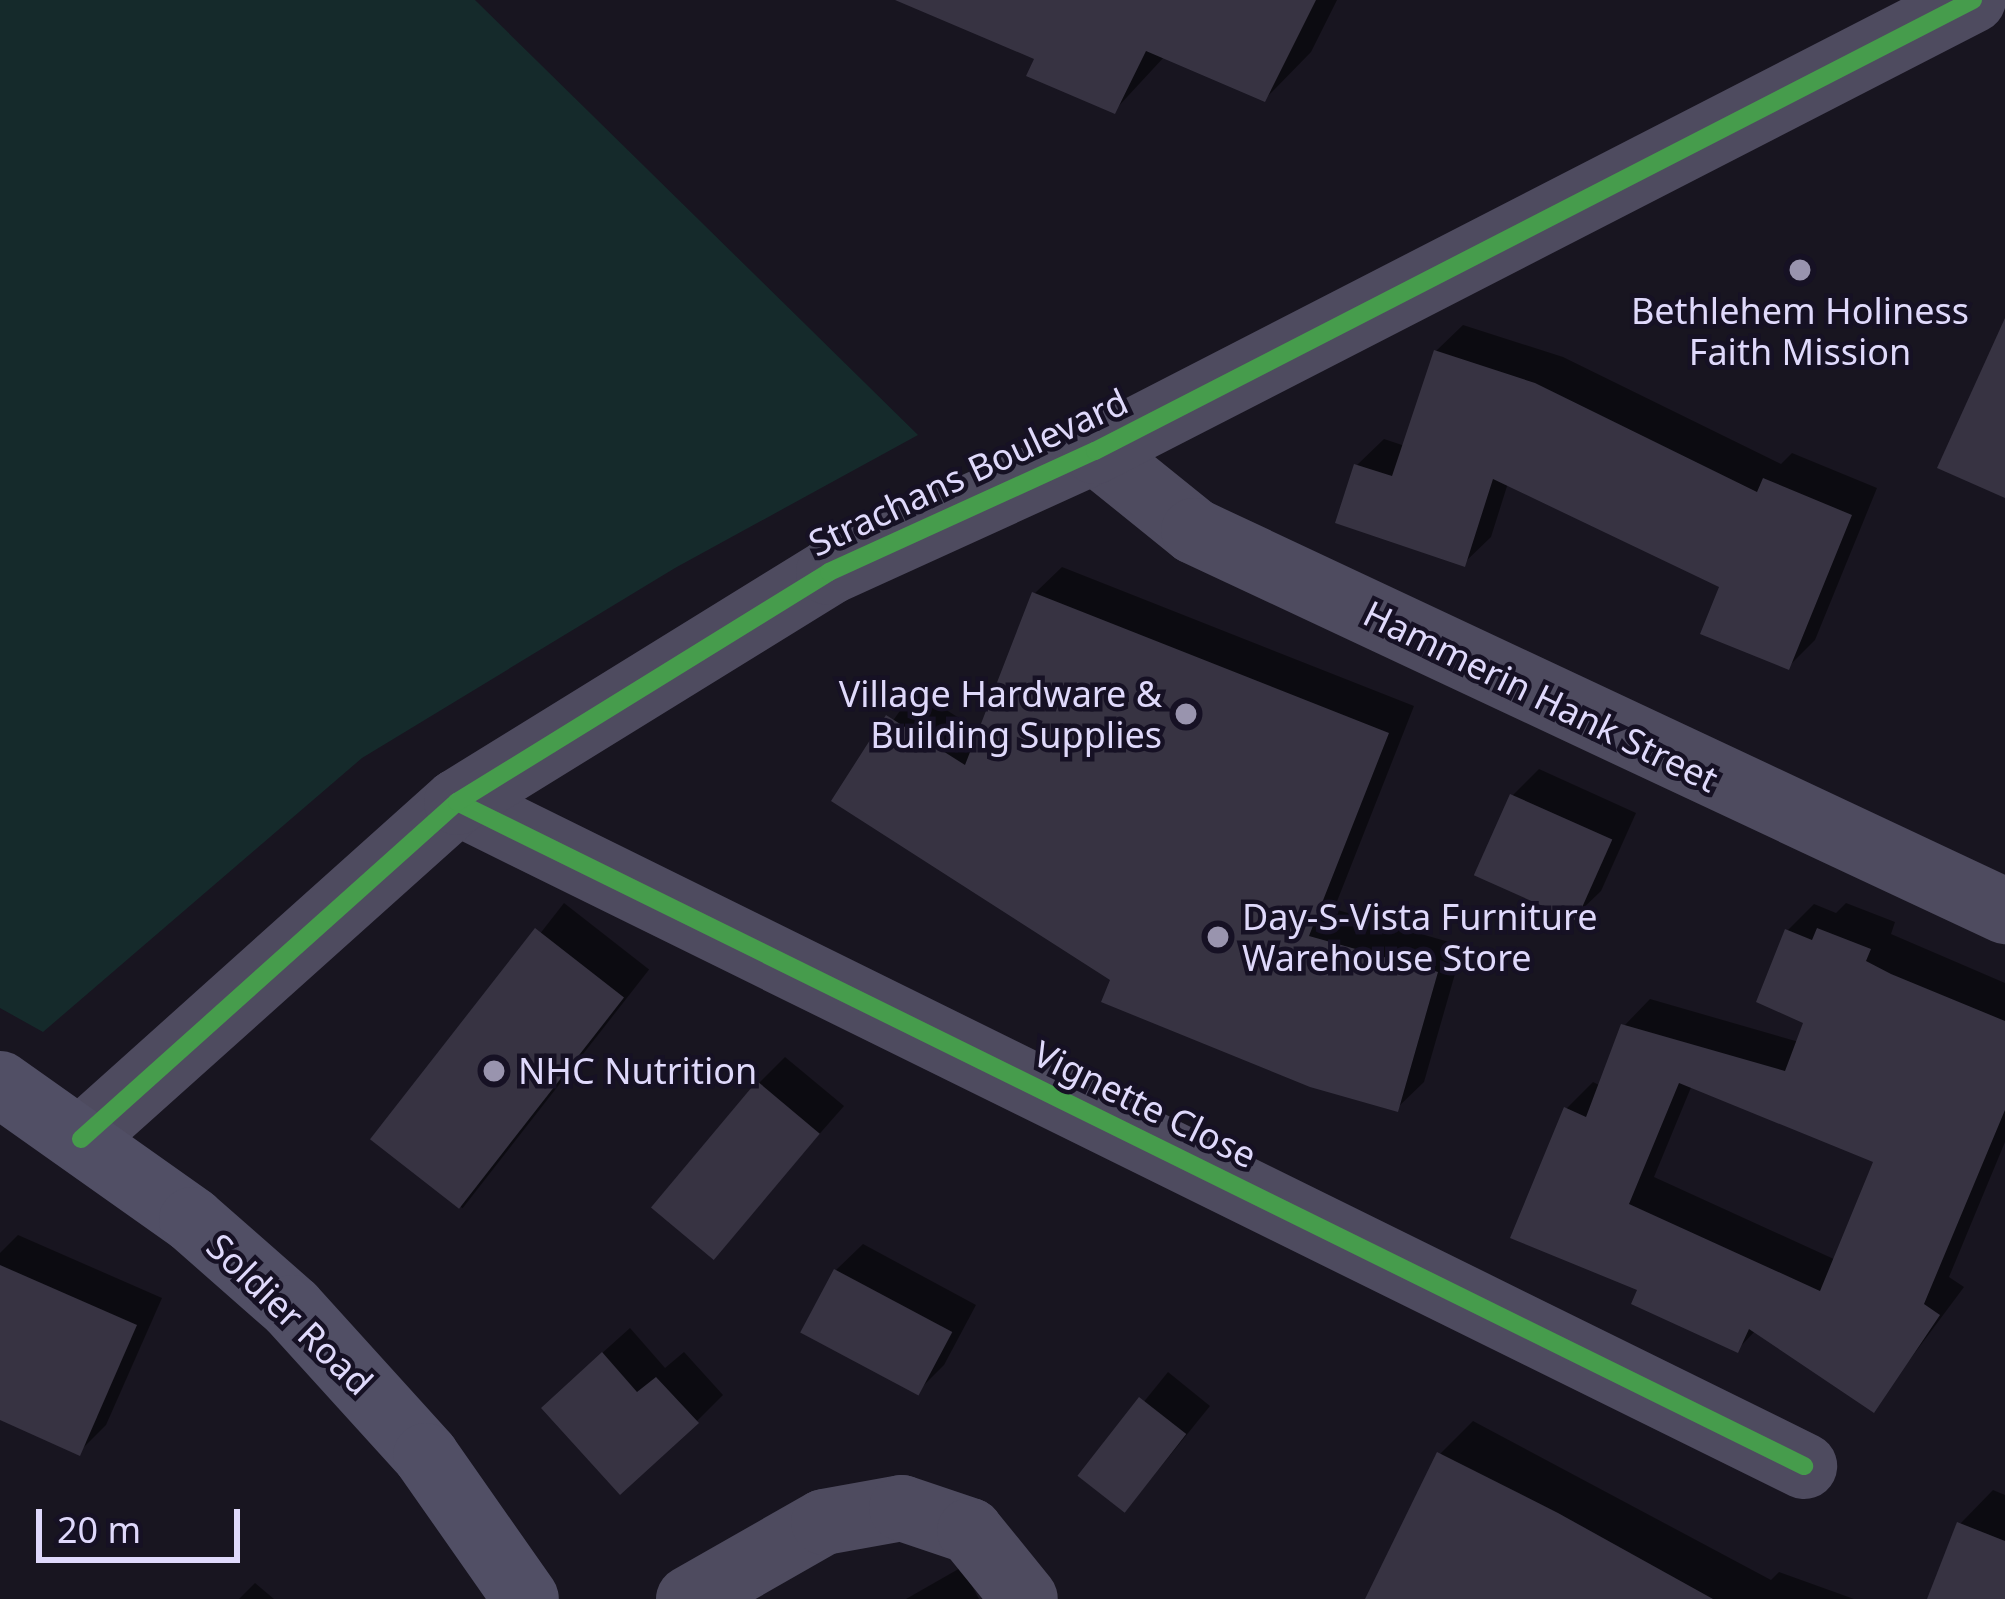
<!DOCTYPE html>
<style>
body{margin:0}
#map{position:relative;width:2005px;height:1599px;overflow:hidden;background:#181520;font-family:"Noto Sans",sans-serif}
div>[style]{position:absolute}
.green>*{inset:0;background:#152a2b}
.shadow>*{inset:0;background:#0007;transform-origin:0 0}
.building>*{inset:0;background:#373342;transform-origin:0 0}
.minor>*{height:66px;margin:-33px;padding:0 33px;transform-origin:33px;border-radius:33px;background:#4e4b5f}
.secondary>*{height:66px;margin:-33px;padding:0 33px;transform-origin:33px;border-radius:33px;background:#514f65}
.cycleway>*{height:18px;margin:-9px;padding:0 9px;transform-origin:9px;border-radius:9px;background:#469c4c}
.dots>*{width:33px;height:33px;translate:-50% -50%;box-sizing:border-box;border:6px solid #161124;border-radius:50%}
span{translate:-50% -50%;white-space:nowrap;text-align:center;line-height:1.15;-webkit-text-stroke:9px #161124;paint-order:stroke}
.poi-label{font-size:36px;color:#dfd9fb}
.right{translate:-100% -50%;text-align:right}
.left{translate:0 -50%;text-align:left}
.street-label{font-size:36px;color:#dfd9fb}
.scale{position:absolute;left:36px;top:1509px;width:204px;height:54px;box-sizing:border-box;border:6px solid #dfd9fb;border-top:0;padding-left:15px;font-size:36px;line-height:42px;white-space:nowrap;color:#dfd9fb;-webkit-text-stroke:9px #161124;paint-order:stroke}
</style>
<div id="map">
<div class="green">
<div style="clip-path:polygon(0 0,475px 0,918px 435px,675px 568px,362px 758px,43px 1032px,0 1008px)"></div>
</div>
<div class="shadow">
<div style="clip-path:polygon(903px 0,1337px 0,1311px 52px,1265px 99px,1165px 56px,1115px 110px,1038px 58px)"></div>
<div style="clip-path:polygon(1463px 325px,1563px 357px,1781px 464px,1792px 453px,1877px 488px,1815px 640px,1788px 667px,1723px 585px,1508px 483px,1491px 537px,1464px 563px,1357px 465px,1384px 439px,1405px 446px,1436px 351px)"></div>
<div style="clip-path:polygon(1062px 567px,1414px 706px,1334px 909px,1463px 946px,1424px 1082px,1397px 1108px,1113px 978px,835px 801px,915px 690px,981px 732px,1035px 593px)"></div>
<div style="clip-path:polygon(1539px 769px,1636px 813px,1601px 891px,1574px 917px,1512px 796px)"></div>
<div style="left:564px;top:903px;width:108px;height:303px;rotate:38deg"></div>
<div style="clip-path:polygon(evenodd,1846px 903px,1895px 922px,1891px 934px,2005px 983px,2005px 1142px,1949px 1277px,1964px 1287px,1873px 1409px,1756px 1330px,1738px 1349px,1641px 1289px,1566px 1109px,1593px 1082px,1601px 1086px,1624px 1026px,1650px 999px,1799px 1042px,1807px 1021px,1788px 930px,1814px 904px,1836px 913px,1846px 903px,1692px 1085px,1877px 1160px,1836px 1260px,1654px 1177px,1692px 1085px)"></div>
<div style="clip-path:polygon(785px 1057px,844px 1106px,713px 1255px,759px 1083px)"></div>
<div style="clip-path:polygon(18px 1235px,162px 1298px,106px 1425px,79px 1452px,0 1417px,0 1253px)"></div>
<div style="clip-path:polygon(863px 1244px,976px 1305px,944px 1365px,917px 1392px,836px 1270px)"></div>
<div style="clip-path:polygon(630px 1328px,665px 1368px,684px 1352px,723px 1395px,697px 1421px,571px 1381px)"></div>
<div style="left:1168px;top:1372px;width:54px;height:135px;rotate:39deg"></div>
<div style="clip-path:polygon(1473px 1421px,1771px 1580px,1779px 1572px,1854px 1599px,1368px 1599px,1440px 1454px)"></div>
<div style="clip-path:polygon(1993px 1490px,2005px 1495px,2005px 1599px,1930px 1599px,1960px 1524px)"></div>
<div style="clip-path:polygon(962px 1567px,979px 1599px,906px 1599px)"></div>
<div style="clip-path:polygon(255px 1583px,274px 1599px,239px 1599px)"></div>
</div>
<div class="building">
<div style="clip-path:polygon(895px 0,1316px 0,1265px 102px,1146px 51px,1115px 114px,1026px 76px,1034px 59px)"></div>
<div style="clip-path:polygon(2005px 318px,2005px 498px,1937px 468px)"></div>
<div style="clip-path:polygon(1434px 350px,1535px 383px,1757px 492px,1763px 478px,1852px 515px,1789px 670px,1700px 634px,1719px 587px,1493px 479px,1465px 567px,1335px 523px,1354px 464px,1392px 476px)"></div>
<div style="clip-path:polygon(1032px 592px,1389px 733px,1309px 936px,1438px 972px,1398px 1112px,1310px 1087px,1101px 1002px,1110px 980px,831px 801px,886px 715px,965px 765px)"></div>
<div style="left:1510px;top:794px;width:112px;height:89px;rotate:24deg"></div>
<div style="left:535px;top:928px;width:113px;height:268px;rotate:38deg"></div>
<div style="clip-path:polygon(evenodd,1817px 928px,1871px 949px,1866px 961px,1891px 974px,2005px 1021px,2005px 1110px,1924px 1304px,1940px 1315px,1874px 1413px,1749px 1329px,1738px 1353px,1631px 1304px,1637px 1290px,1510px 1238px,1564px 1107px,1586px 1117px,1621px 1024px,1785px 1071px,1803px 1023px,1756px 1002px,1785px 929px,1812px 940px,1817px 928px,1679px 1083px,1873px 1162px,1820px 1291px,1629px 1204px,1679px 1083px)"></div>
<div style="left:757px;top:1081px;width:82px;height:165px;rotate:40deg"></div>
<div style="clip-path:polygon(0 1265px,137px 1325px,80px 1456px,0 1420px)"></div>
<div style="left:834px;top:1269px;width:134px;height:72px;rotate:28deg"></div>
<div style="clip-path:polygon(602px 1352px,637px 1392px,656px 1377px,699px 1423px,620px 1495px,541px 1408px)"></div>
<div style="left:1139px;top:1397px;width:60px;height:100px;rotate:38deg"></div>
<div style="clip-path:polygon(1437px 1452px,1558px 1513px,1713px 1599px,1365px 1599px)"></div>
<div style="clip-path:polygon(1957px 1522px,2005px 1541px,2005px 1599px,1927px 1599px)"></div>
</div>
<div class="minor">
<div style="left:1095px;top:451px;width:127px;rotate:38.9deg"></div>
<div style="left:1194px;top:531px;width:896px;rotate:25.11deg"></div>
<div style="left:457px;top:802px;width:1502px;rotate:26.24deg"></div>
<div style="left:81px;top:1139px;width:505px;rotate:-41.87deg"></div>
<div style="left:457px;top:802px;width:437px;rotate:-31.7deg"></div>
<div style="left:829px;top:572px;width:292px;rotate:-24.5deg"></div>
<div style="left:1095px;top:451px;width:987px;rotate:-27.19deg"></div>
<div style="left:689px;top:1599px;width:155px;rotate:-29.7deg"></div>
<div style="left:824px;top:1522px;width:79px;rotate:-10.2deg"></div>
<div style="left:902px;top:1508px;width:72px;rotate:18.7deg"></div>
<div style="left:970px;top:1531px;width:87px;rotate:51deg"></div>
</div>
<div class="secondary">
<div style="left:0;top:1084px;width:235px;rotate:35.3deg"></div>
<div style="left:192px;top:1220px;width:133px;rotate:41.3deg"></div>
<div style="left:292px;top:1308px;width:200px;rotate:47.8deg"></div>
<div style="left:426px;top:1456px;width:174px;rotate:55deg"></div>
</div>
<div class="cycleway">
<div style="left:457px;top:802px;width:1502px;rotate:26.24deg"></div>
<div style="left:81px;top:1139px;width:505px;rotate:-41.87deg"></div>
<div style="left:457px;top:802px;width:437px;rotate:-31.7deg"></div>
<div style="left:829px;top:572px;width:292px;rotate:-24.5deg"></div>
<div style="left:1095px;top:451px;width:987px;rotate:-27.19deg"></div>
</div>
<div class="dots">
<div style="left:1800px;top:270px;background:#9994ae"></div>
<div style="left:1186px;top:714px;background:#9994ae"></div>
<div style="left:1218px;top:937px;background:#9994ae"></div>
<div style="left:494px;top:1071px;background:#9994ae"></div>
</div>
<div class="poi-label">
<span style="left:1800px;top:331px">Bethlehem Holiness<br>Faith Mission</span>
<span class="right" style="left:1162px;top:714px">Village Hardware &amp;<br>Building Supplies</span>
<span class="left" style="left:1242px;top:937px">Day-S-Vista Furniture<br>Warehouse Store</span>
<span class="left" style="left:518px;top:1071px">NHC Nutrition</span>
</div>
<div class="street-label">
<span style="left:968px;top:472px;rotate:-25deg">Strachans Boulevard</span>
<span style="left:1541px;top:696px;rotate:26deg">Hammerin Hank Street</span>
<span style="left:1145px;top:1104px;rotate:26deg">Vignette Close</span>
<span style="left:290px;top:1314px;rotate:44deg">Soldier Road</span>
</div>
<div class="scale">20 m</div>
</div>
